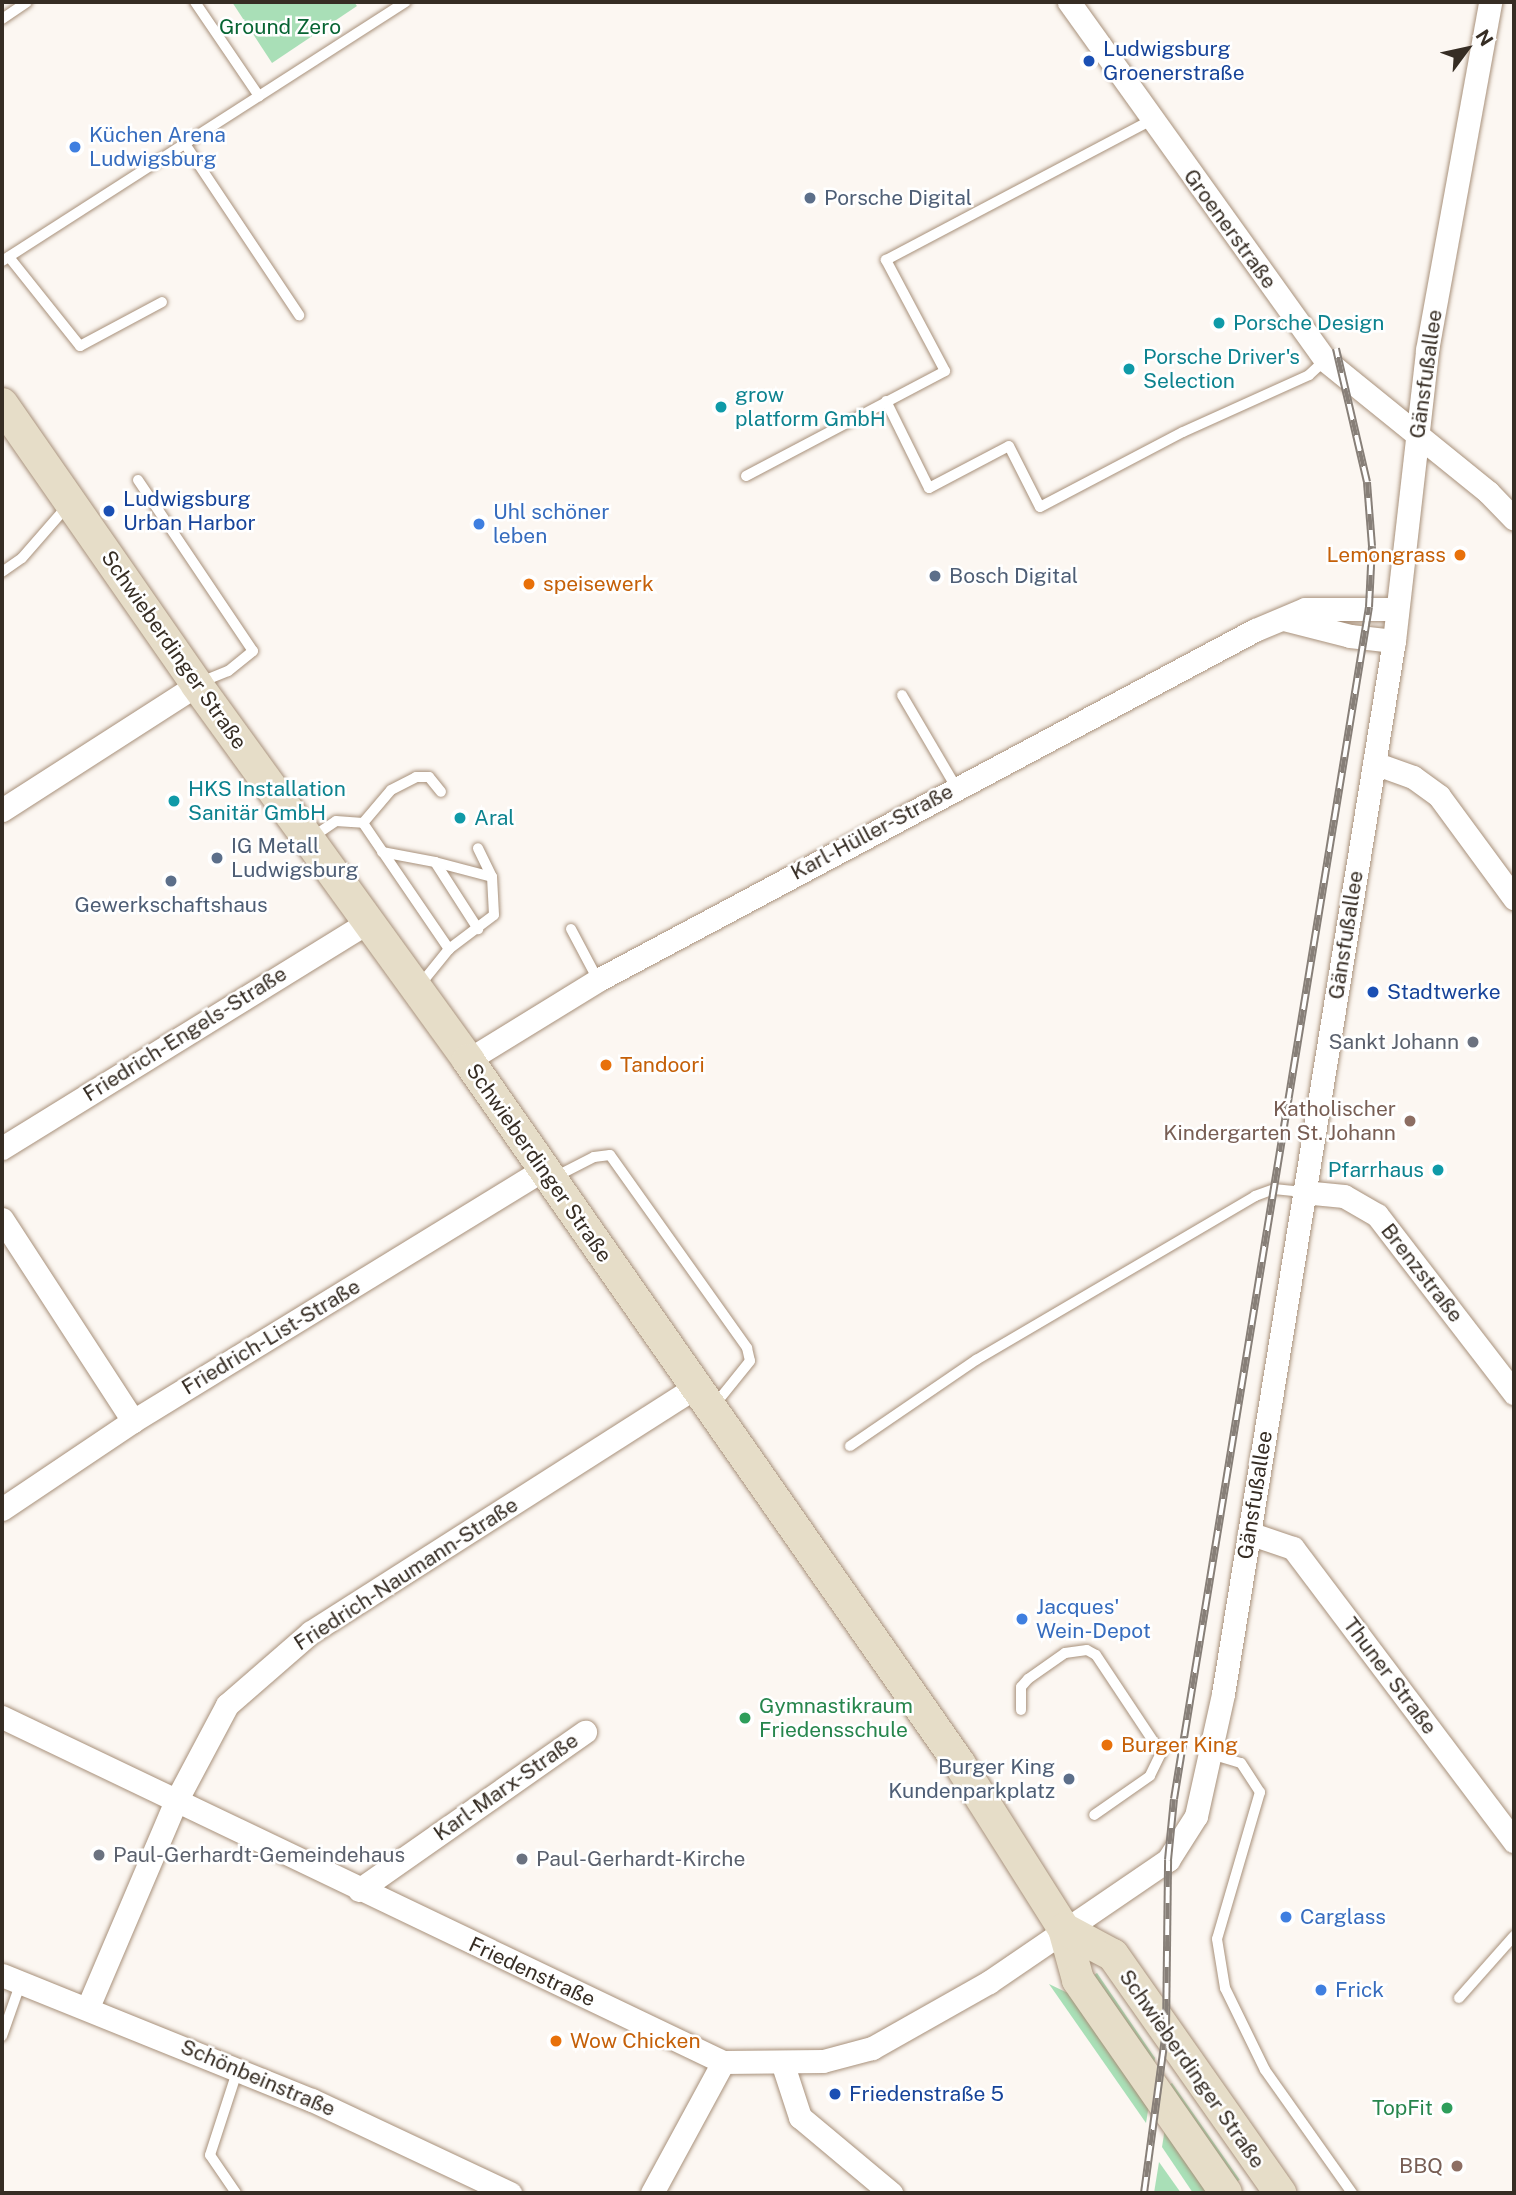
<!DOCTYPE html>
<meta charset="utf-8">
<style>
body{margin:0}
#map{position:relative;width:1516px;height:2195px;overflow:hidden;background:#fcf7f2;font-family:"Public Sans",sans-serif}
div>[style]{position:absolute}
.green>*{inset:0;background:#a9dfb7;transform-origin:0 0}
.roads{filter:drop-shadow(0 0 2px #a8917b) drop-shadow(0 0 2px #a8917b)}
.service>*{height:10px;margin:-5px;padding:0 5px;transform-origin:5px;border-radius:5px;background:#fff}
.minor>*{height:23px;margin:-11.5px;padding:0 11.5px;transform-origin:11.5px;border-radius:11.5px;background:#fff}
.secondary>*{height:32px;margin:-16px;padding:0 16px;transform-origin:16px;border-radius:16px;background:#e6ddc8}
.rail>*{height:8px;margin-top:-4px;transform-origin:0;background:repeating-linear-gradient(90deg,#fff 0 16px,#877f78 0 32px);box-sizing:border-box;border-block:2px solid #877f78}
.dots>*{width:19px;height:19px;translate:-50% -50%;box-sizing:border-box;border:4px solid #fff;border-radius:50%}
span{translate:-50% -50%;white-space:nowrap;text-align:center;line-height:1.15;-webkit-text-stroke:5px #fff;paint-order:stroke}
.park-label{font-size:21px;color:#076433}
.transit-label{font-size:21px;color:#164399}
.left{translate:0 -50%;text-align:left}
.shop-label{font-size:21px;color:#366cbe}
.service-label{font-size:21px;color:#4e5e75}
.right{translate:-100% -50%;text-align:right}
.street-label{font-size:21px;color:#362d24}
.culture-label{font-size:21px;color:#0d838f}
.food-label{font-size:21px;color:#c56008}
.worship-label{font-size:21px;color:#5b616d}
.education-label{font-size:21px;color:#785e54}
.leisure-label{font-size:21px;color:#27864d}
.frame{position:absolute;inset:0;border:4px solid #362d24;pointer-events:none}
.north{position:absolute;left:1432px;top:14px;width:70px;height:70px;-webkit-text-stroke:5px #fff;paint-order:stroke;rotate:57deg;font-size:19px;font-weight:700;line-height:28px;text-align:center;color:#362d24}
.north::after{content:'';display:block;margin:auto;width:24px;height:32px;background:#362d24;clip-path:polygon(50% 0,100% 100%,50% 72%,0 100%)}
</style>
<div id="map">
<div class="green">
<div style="clip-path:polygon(232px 2px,354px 2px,357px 6px,272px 63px)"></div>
<div style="clip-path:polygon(1097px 1973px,1155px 2058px,1154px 2067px,1091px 1977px)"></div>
<div style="clip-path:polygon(1049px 1984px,1072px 1995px,1149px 2105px,1146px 2123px)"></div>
<div style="left:1172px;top:2083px;width:118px;height:10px;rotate:55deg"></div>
<div style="clip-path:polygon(1165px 2128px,1209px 2193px,1193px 2193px,1162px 2147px)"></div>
<div style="clip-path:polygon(1159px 2162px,1181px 2193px,1154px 2193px)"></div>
</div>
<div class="roads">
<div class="service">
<div style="left:195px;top:2px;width:114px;rotate:55.8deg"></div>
<div style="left:2px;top:19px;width:30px;rotate:-34deg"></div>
<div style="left:185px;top:144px;width:206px;rotate:56.3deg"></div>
<div style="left:9px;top:257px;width:114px;rotate:51.4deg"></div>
<div style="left:80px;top:346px;width:93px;rotate:-28.2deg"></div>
<div style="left:2px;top:261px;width:480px;rotate:-32.7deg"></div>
<div style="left:886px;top:401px;width:97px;rotate:63.7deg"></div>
<div style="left:929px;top:488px;width:90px;rotate:-27.7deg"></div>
<div style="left:1009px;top:446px;width:68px;rotate:63.1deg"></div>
<div style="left:1040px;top:507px;width:161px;rotate:-27.7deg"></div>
<div style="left:1183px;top:432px;width:138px;rotate:-24.3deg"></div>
<div style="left:1309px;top:375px;width:22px;rotate:-43deg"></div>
<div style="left:746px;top:476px;width:225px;rotate:-27.8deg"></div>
<div style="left:945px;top:371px;width:126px;rotate:-118deg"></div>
<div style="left:886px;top:260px;width:301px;rotate:-27.8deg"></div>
<div style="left:138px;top:480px;width:206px;rotate:56.1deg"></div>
<div style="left:253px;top:651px;width:32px;rotate:141deg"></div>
<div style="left:228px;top:671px;width:31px;rotate:158deg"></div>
<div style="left:2px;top:572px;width:24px;rotate:-35deg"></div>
<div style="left:22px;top:558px;width:70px;rotate:-49deg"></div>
<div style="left:902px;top:695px;width:107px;rotate:59.6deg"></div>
<div style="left:363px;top:823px;width:43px;rotate:-49.7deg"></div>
<div style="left:391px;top:790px;width:28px;rotate:-27deg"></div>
<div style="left:416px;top:777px;width:13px"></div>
<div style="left:429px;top:777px;width:19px;rotate:51deg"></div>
<div style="left:311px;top:838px;width:30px;rotate:-34deg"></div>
<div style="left:336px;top:821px;width:27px;rotate:4deg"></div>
<div style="left:363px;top:823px;width:153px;rotate:55.7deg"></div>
<div style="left:449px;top:949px;width:48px;rotate:129deg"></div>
<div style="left:382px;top:852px;width:54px;rotate:10.7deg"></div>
<div style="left:435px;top:862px;width:80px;rotate:57.3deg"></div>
<div style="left:435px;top:862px;width:59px;rotate:14.7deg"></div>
<div style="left:571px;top:929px;width:58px;rotate:62.1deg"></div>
<div style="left:449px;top:949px;width:56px;rotate:-37.1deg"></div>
<div style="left:494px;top:915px;width:38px;rotate:-93deg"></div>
<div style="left:492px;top:877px;width:32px;rotate:-116deg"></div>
<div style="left:553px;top:1178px;width:46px;rotate:-27.1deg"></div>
<div style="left:594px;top:1157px;width:16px;rotate:-7deg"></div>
<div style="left:610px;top:1155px;width:237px;rotate:54.6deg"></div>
<div style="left:747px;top:1348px;width:13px;rotate:77deg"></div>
<div style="left:750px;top:1361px;width:59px;rotate:128.8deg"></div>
<div style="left:850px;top:1446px;width:153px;rotate:-34.3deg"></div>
<div style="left:976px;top:1360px;width:324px;rotate:-30.4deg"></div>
<div style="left:1255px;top:1196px;width:20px;rotate:-20deg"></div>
<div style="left:1274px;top:1189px;width:29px;rotate:6deg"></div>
<div style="left:1021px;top:1710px;width:23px;rotate:-90deg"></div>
<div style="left:1021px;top:1687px;width:11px;rotate:-49deg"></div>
<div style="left:1028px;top:1679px;width:45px;rotate:-35.1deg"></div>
<div style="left:1065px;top:1653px;width:22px;rotate:-8deg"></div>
<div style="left:1087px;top:1650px;width:10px;rotate:29deg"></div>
<div style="left:1096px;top:1655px;width:118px;rotate:56.4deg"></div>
<div style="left:1161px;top:1753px;width:25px;rotate:116deg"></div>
<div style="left:1150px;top:1776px;width:68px;rotate:145.1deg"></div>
<div style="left:1211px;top:1754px;width:31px;rotate:17deg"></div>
<div style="left:1241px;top:1763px;width:35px;rotate:57deg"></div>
<div style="left:1260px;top:1792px;width:153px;rotate:106.3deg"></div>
<div style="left:1217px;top:1939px;width:50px;rotate:80.7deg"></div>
<div style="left:1225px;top:1988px;width:91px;rotate:64deg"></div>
<div style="left:1265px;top:2070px;width:151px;rotate:54.7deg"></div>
<div style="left:1459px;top:1998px;width:83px;rotate:-48.4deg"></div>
<div style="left:2px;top:2036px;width:57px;rotate:-70.6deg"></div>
<div style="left:236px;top:2193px;width:46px;rotate:-124.4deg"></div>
<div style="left:210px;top:2155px;width:90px;rotate:-72deg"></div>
</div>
<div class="minor">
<div style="left:1069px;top:2px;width:440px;rotate:54.4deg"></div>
<div style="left:1325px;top:360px;width:210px;rotate:39deg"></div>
<div style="left:1488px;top:492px;width:37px;rotate:46deg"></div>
<div style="left:1284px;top:619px;width:68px;rotate:14.4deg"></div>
<div style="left:1350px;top:636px;width:44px;rotate:6.5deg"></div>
<div style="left:1374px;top:763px;width:41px;rotate:19.7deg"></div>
<div style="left:1413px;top:777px;width:32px;rotate:36deg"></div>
<div style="left:1439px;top:796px;width:127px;rotate:53.7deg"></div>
<div style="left:2px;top:810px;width:232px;rotate:-32.7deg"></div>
<div style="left:468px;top:1060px;width:153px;rotate:-31.6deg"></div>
<div style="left:598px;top:980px;width:744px;rotate:-28.05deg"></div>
<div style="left:1255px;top:630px;width:54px;rotate:-22.8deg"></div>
<div style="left:1305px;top:609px;width:92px"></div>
<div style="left:2px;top:1148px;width:432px;rotate:-31.7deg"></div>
<div style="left:1303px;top:1192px;width:41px;rotate:5.6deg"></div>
<div style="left:1344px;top:1196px;width:38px;rotate:30deg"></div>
<div style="left:1377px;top:1215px;width:225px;rotate:52.4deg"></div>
<div style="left:2px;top:1219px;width:241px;rotate:57deg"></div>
<div style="left:2px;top:1509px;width:158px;rotate:-33.9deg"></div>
<div style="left:133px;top:1421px;width:481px;rotate:-31.5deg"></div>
<div style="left:1249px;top:1533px;width:46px;rotate:18.8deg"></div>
<div style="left:1293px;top:1548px;width:367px;rotate:53deg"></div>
<div style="left:2px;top:1717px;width:799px;rotate:25.57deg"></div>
<div style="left:723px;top:2062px;width:100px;rotate:-0.6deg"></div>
<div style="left:823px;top:2061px;width:51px;rotate:-14.9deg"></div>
<div style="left:872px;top:2048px;width:134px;rotate:-29.4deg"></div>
<div style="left:989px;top:1982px;width:217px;rotate:-34.3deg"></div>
<div style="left:1168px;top:1860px;width:52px;rotate:-57.5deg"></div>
<div style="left:1196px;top:1816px;width:125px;rotate:-77.5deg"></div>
<div style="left:1223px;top:1694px;width:1067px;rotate:-80.78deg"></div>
<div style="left:1394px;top:641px;width:293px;rotate:-83.5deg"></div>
<div style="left:1427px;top:350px;width:354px;rotate:-79.7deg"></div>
<div style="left:359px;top:1890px;width:276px;rotate:-35deg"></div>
<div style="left:2px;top:1975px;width:334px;rotate:22deg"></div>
<div style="left:312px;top:2100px;width:219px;rotate:25.2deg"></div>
<div style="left:88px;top:2007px;width:224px;rotate:-66.9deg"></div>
<div style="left:176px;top:1801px;width:109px;rotate:-62deg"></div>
<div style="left:227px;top:1705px;width:111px;rotate:-41deg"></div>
<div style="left:311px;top:1632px;width:456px;rotate:-32.5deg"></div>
<div style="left:783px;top:2065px;width:55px;rotate:71.9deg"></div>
<div style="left:800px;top:2117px;width:119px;rotate:39.9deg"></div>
<div style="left:652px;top:2193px;width:149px;rotate:-61.5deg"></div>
</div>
<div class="secondary">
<div style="left:2px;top:404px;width:342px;rotate:55.2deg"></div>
<div style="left:197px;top:685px;width:463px;rotate:54.1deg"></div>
<div style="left:468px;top:1060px;width:857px;rotate:55.07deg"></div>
<div style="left:959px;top:1763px;width:196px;rotate:57.7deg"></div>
<div style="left:1064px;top:1929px;width:53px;rotate:74.6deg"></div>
<div style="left:1078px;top:1980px;width:259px;rotate:55.2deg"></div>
<div style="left:1064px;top:1929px;width:55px;rotate:28deg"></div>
<div style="left:1113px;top:1955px;width:291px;rotate:54.9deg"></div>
</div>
</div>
<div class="rail">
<div style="left:1144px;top:2193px;width:163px;rotate:-82.3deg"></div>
<div style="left:1166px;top:2031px;width:171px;rotate:-89.3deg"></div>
<div style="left:1168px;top:1860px;width:61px;rotate:-84.4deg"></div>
<div style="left:1174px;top:1799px;width:1208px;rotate:-80.71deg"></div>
<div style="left:1369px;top:607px;width:61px;rotate:-87.2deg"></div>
<div style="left:1372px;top:546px;width:64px;rotate:-94.5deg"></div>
<div style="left:1367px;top:482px;width:137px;rotate:-103.1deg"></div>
</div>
<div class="dots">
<div style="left:1089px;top:61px;background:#1a4fb4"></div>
<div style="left:75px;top:147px;background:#3f7fe0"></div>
<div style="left:810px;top:198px;background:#5c6f8a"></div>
<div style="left:1219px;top:323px;background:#0f9aa8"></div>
<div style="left:1129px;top:369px;background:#0f9aa8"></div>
<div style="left:721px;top:407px;background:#0f9aa8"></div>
<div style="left:109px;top:511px;background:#1a4fb4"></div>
<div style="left:479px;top:524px;background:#3f7fe0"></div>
<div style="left:1460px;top:555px;background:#e8710a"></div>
<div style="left:935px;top:576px;background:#5c6f8a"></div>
<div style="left:529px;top:584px;background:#e8710a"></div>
<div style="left:174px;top:801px;background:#0f9aa8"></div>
<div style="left:460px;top:818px;background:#0f9aa8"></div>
<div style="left:217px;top:858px;background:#5c6f8a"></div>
<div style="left:171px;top:881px;background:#5c6f8a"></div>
<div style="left:1373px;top:992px;background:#1a4fb4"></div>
<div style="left:1473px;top:1042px;background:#6b7280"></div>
<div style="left:606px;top:1065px;background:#e8710a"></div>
<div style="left:1410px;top:1121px;background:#8d6e63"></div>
<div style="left:1438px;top:1170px;background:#0f9aa8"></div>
<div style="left:1022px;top:1619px;background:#3f7fe0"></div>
<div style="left:745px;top:1718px;background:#2e9e5b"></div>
<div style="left:1107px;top:1745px;background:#e8710a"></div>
<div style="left:1069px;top:1779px;background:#5c6f8a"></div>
<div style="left:99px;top:1855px;background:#6b7280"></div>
<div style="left:522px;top:1859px;background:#6b7280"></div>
<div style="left:1286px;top:1917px;background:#3f7fe0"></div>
<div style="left:1321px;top:1990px;background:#3f7fe0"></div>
<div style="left:556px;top:2041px;background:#e8710a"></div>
<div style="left:835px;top:2094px;background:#1a4fb4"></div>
<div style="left:1447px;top:2108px;background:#2e9e5b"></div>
<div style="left:1457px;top:2166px;background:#8d6e63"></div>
</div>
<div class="park-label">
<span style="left:280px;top:27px">Ground Zero</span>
</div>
<div class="transit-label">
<span class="left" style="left:1103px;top:61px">Ludwigsburg<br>Groenerstraße</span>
<span class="left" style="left:123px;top:511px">Ludwigsburg<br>Urban Harbor</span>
<span class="left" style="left:1387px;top:992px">Stadtwerke</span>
<span class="left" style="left:849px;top:2094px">Friedenstraße 5</span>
</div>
<div class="shop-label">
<span class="left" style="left:89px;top:147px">Küchen Arena<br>Ludwigsburg</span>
<span class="left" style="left:493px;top:524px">Uhl schöner<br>leben</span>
<span class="left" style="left:1036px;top:1619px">Jacques'<br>Wein-Depot</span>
<span class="left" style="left:1300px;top:1917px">Carglass</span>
<span class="left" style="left:1335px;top:1990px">Frick</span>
</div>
<div class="service-label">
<span class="left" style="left:824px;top:198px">Porsche Digital</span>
<span class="left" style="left:949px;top:576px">Bosch Digital</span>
<span class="left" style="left:231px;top:858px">IG Metall<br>Ludwigsburg</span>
<span style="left:171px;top:905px">Gewerkschaftshaus</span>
<span class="right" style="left:1055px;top:1779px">Burger King<br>Kundenparkplatz</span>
</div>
<div class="street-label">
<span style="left:1230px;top:229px;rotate:54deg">Groenerstraße</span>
<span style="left:1426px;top:374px;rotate:-82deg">Gänsfußallee</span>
<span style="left:174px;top:650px;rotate:55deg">Schwieberdinger Straße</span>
<span style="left:872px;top:832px;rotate:-28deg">Karl-Hüller-Straße</span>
<span style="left:1346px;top:935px;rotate:-81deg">Gänsfußallee</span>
<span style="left:185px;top:1034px;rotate:-32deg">Friedrich-Engels-Straße</span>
<span style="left:539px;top:1163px;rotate:55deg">Schwieberdinger Straße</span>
<span style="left:1422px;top:1273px;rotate:52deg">Brenzstraße</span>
<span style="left:271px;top:1337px;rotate:-31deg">Friedrich-List-Straße</span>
<span style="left:1255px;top:1495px;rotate:-81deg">Gänsfußallee</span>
<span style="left:406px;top:1574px;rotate:-33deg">Friedrich-Naumann-Straße</span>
<span style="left:1390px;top:1676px;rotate:53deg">Thuner Straße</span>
<span style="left:506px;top:1787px;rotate:-35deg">Karl-Marx-Straße</span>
<span style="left:532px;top:1972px;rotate:25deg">Friedenstraße</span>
<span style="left:1192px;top:2069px;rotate:55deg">Schwieberdinger Straße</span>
<span style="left:258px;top:2078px;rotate:23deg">Schönbeinstraße</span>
</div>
<div class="culture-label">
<span class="left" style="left:1233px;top:323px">Porsche Design</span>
<span class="left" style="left:1143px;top:369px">Porsche Driver's<br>Selection</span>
<span class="left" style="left:735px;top:407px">grow<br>platform GmbH</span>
<span class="left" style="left:188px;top:801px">HKS Installation<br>Sanitär GmbH</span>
<span class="left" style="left:474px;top:818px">Aral</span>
<span class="right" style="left:1424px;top:1170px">Pfarrhaus</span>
</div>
<div class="food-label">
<span class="right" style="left:1446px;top:555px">Lemongrass</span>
<span class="left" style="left:543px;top:584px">speisewerk</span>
<span class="left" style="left:620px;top:1065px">Tandoori</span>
<span class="left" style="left:1121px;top:1745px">Burger King</span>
<span class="left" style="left:570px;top:2041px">Wow Chicken</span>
</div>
<div class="worship-label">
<span class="right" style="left:1459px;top:1042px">Sankt Johann</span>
<span class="left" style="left:113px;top:1855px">Paul-Gerhardt-Gemeindehaus</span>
<span class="left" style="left:536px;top:1859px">Paul-Gerhardt-Kirche</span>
</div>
<div class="education-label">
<span class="right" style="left:1396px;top:1121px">Katholischer<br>Kindergarten St. Johann</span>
<span class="right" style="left:1443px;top:2166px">BBQ</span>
</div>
<div class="leisure-label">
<span class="left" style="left:759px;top:1718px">Gymnastikraum<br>Friedensschule</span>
<span class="right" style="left:1433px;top:2108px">TopFit</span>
</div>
<div class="frame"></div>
<div class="north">N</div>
</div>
